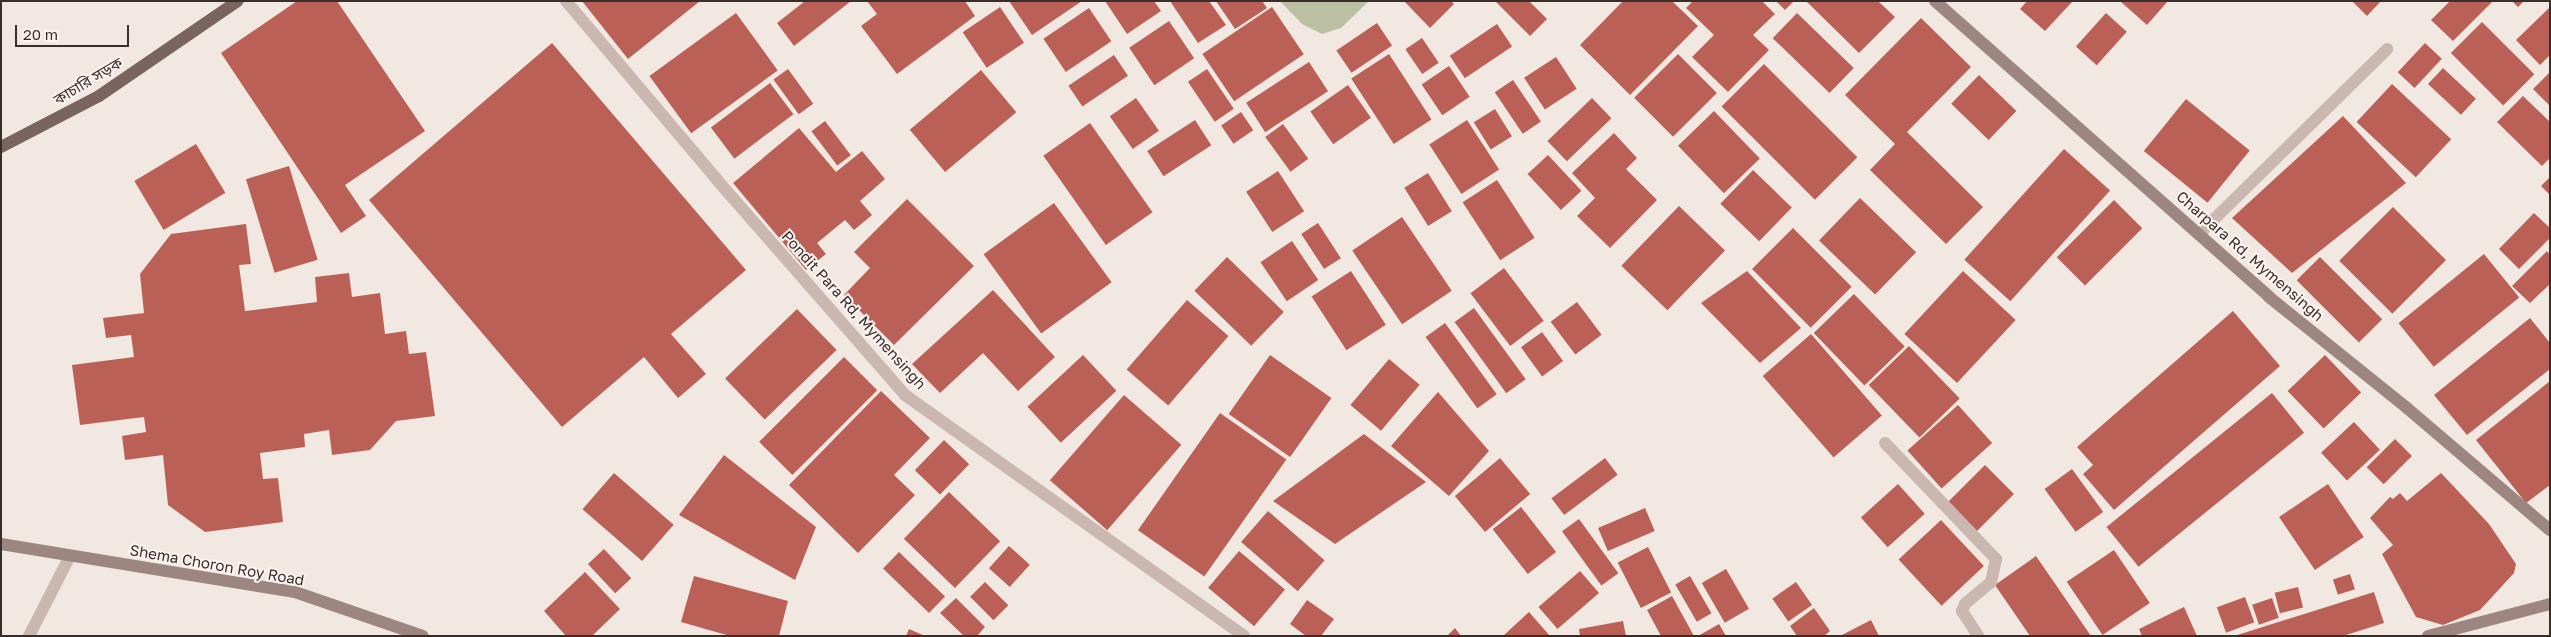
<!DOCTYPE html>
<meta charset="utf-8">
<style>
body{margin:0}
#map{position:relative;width:2551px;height:637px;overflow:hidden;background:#f2e8e2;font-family:"Golos Text","Noto Sans Bengali",sans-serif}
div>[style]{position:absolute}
.green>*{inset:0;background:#bbc0a3}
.building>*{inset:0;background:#bb6057;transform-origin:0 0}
.service>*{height:12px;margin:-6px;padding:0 6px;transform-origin:6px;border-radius:6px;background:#cab7af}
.minor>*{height:12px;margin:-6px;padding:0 6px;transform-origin:6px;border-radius:6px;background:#cab7af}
.secondary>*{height:12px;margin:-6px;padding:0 6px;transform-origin:6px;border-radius:6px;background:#9d8680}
.primary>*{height:12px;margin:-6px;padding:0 6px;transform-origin:6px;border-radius:6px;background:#79645f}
span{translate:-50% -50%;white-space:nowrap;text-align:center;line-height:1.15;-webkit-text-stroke:4px #faf3ef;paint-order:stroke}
.street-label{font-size:15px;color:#392e2c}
.frame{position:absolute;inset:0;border:2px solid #392e2c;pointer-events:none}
.scale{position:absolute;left:15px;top:25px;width:114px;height:22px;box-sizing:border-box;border:2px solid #392e2c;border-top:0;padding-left:6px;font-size:15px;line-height:18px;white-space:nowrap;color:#392e2c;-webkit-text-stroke:4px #faf3ef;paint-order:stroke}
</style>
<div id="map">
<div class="green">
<div style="clip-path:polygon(1280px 1px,1369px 1px,1341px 28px,1322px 34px,1302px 24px)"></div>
</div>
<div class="building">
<div style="clip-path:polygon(297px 1px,337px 1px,425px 131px,345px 185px,366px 216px,341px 233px,221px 53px)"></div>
<div style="clip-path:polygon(582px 1px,700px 1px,628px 59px)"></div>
<div style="clip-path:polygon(805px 1px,851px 1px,794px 46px,777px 23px)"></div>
<div style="clip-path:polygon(867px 1px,965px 1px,975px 16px,897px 74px,861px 26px,877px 14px)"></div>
<div style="clip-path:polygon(1009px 1px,1082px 1px,1032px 35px)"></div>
<div style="clip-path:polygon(1105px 1px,1154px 1px,1161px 11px,1127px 34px)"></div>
<div style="clip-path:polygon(1170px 1px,1209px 1px,1226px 25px,1198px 43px)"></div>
<div style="clip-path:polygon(1216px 1px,1262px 1px,1267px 8px,1235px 29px)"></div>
<div style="clip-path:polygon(1404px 1px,1451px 1px,1454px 4px,1430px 28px)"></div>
<div style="clip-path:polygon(1495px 1px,1529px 1px,1547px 19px,1530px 36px)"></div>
<div style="clip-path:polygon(1623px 1px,1672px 1px,1698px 26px,1630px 95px,1580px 45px)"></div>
<div style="clip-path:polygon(1693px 1px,1762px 1px,1775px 14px,1753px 35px,1769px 50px,1728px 92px,1692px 57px,1714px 35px,1686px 8px)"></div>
<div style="clip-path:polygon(1776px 1px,1794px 1px,1785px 10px)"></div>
<div style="clip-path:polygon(1806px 1px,1878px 1px,1895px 17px,1859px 53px)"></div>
<div style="clip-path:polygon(2027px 1px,2071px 1px,2072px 2px,2045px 31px,2020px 9px)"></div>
<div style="clip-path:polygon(2120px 1px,2168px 1px,2147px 25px)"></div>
<div style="clip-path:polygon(2352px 1px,2381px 1px,2367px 16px)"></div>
<div style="clip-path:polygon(2450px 1px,2493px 1px,2453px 41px,2431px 20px)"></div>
<div style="clip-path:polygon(2512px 1px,2524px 1px,2518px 7px)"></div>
<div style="left:1000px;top:7px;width:43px;height:45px;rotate:56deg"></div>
<div style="left:1272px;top:7px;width:57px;height:84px;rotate:56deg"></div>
<div style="clip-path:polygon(2550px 7px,2550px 55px,2540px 65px,2516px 40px)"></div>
<div style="left:1089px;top:8px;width:40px;height:55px;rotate:56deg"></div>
<div style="left:736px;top:13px;width:71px;height:107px;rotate:54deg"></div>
<div style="left:1797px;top:13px;width:79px;height:35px;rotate:44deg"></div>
<div style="left:2106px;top:13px;width:28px;height:45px;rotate:42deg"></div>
<div style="clip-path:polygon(1921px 18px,1971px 67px,1907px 132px,1983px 207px,1946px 244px,1870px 170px,1895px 144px,1845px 95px)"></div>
<div style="left:1169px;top:21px;width:45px;height:48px;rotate:56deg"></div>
<div style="left:2482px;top:22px;width:74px;height:44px;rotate:45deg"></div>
<div style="left:1377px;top:23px;width:27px;height:49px;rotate:56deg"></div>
<div style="left:1497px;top:24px;width:27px;height:57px;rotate:56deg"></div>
<div style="left:1422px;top:38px;width:30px;height:20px;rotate:56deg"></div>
<div style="clip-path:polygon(552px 43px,746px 270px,671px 334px,706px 374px,678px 398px,644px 357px,562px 427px,369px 200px)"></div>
<div style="left:2425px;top:43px;width:23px;height:40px;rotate:43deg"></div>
<div style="left:1389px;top:54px;width:78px;height:45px;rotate:57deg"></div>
<div style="left:1678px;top:54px;width:55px;height:62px;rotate:45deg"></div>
<div style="left:1114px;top:55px;width:25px;height:55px;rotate:56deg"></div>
<div style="left:1556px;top:57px;width:38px;height:38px;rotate:57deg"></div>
<div style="left:1309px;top:62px;width:35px;height:75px;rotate:57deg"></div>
<div style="left:1764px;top:64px;width:132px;height:60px;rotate:45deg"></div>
<div style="left:1449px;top:66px;width:37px;height:33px;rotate:56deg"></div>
<div style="left:2443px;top:68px;width:45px;height:22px;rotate:43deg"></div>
<div style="left:788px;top:69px;width:43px;height:18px;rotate:54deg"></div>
<div style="left:1207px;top:69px;width:48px;height:23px;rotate:56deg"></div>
<div style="left:981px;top:70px;width:55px;height:93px;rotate:50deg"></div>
<div style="clip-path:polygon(2550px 72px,2550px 106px,2533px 89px)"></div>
<div style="left:1979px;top:75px;width:52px;height:40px;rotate:44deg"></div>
<div style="left:1513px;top:80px;width:50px;height:22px;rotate:56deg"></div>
<div style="left:770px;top:83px;width:39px;height:74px;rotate:53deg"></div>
<div style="left:2392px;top:84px;width:81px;height:52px;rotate:43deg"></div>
<div style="left:1348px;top:85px;width:40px;height:46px;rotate:55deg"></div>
<div style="clip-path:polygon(2523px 96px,2550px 122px,2550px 158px,2542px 166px,2497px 122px)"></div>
<div style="left:1136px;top:98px;width:40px;height:32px;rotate:55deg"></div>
<div style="left:1592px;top:98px;width:28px;height:62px;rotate:46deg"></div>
<div style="left:2186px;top:99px;width:82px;height:67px;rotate:39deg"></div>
<div style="left:1495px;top:109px;width:32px;height:25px;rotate:58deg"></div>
<div style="left:1714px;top:111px;width:66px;height:50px;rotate:46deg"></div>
<div style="left:1241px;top:112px;width:22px;height:24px;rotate:56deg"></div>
<div style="clip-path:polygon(2343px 116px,2406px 183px,2292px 273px,2232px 218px)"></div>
<div style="left:1195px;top:120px;width:30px;height:57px;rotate:57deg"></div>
<div style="left:1467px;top:120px;width:59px;height:45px;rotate:57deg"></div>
<div style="left:825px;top:121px;width:43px;height:17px;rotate:53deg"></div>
<div style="left:1090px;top:123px;width:109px;height:57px;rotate:55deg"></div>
<div style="left:1283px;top:124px;width:43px;height:22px;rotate:54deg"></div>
<div style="clip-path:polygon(799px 128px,836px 172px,862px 151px,885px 179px,860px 201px,872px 215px,854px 230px,845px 220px,817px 243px,826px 254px,806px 270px,733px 183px)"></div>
<div style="clip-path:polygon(1614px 133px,1637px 158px,1626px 169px,1657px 200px,1610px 248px,1577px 216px,1595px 198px,1572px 173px)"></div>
<div style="left:196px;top:144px;width:57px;height:72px;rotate:59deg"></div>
<div style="left:2064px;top:149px;width:62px;height:149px;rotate:42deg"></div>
<div style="left:1548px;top:155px;width:49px;height:28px;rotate:47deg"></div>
<div style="left:289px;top:166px;width:98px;height:45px;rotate:73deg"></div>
<div style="left:1753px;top:170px;width:54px;height:47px;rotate:44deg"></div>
<div style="left:1278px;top:171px;width:48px;height:38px;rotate:57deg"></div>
<div style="left:1428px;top:173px;width:45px;height:28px;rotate:58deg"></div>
<div style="clip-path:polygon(2550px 177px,2550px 195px,2541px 186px)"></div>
<div style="left:1497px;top:180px;width:69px;height:41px;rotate:57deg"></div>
<div style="left:1860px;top:198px;width:78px;height:59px;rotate:44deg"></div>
<div style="clip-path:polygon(907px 199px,974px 266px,894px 345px,844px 295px,870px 268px,854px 252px)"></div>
<div style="left:2114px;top:200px;width:40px;height:81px;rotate:45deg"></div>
<div style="left:1054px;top:203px;width:98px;height:87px;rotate:54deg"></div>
<div style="left:1679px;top:206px;width:64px;height:83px;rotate:44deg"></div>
<div style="left:2393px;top:207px;width:75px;height:76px;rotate:45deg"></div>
<div style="clip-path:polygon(2534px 213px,2550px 228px,2550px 238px,2519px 269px,2499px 249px)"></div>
<div style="left:1402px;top:217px;width:89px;height:60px;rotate:56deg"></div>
<div style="left:1318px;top:223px;width:42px;height:20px;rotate:57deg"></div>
<div style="clip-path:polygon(246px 224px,251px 264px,239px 265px,245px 311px,317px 302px,315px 277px,349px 273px,352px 297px,380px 293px,385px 334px,406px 331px,409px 354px,426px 352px,435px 416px,396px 421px,370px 450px,332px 455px,329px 430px,304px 434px,305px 447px,260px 453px,263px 479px,278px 478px,283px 522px,205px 532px,168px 505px,163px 455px,125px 460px,122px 436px,146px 432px,144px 417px,80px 425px,72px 365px,134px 357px,131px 335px,106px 338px,103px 318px,144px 313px,140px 274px,171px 234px)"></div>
<div style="left:1793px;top:228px;width:83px;height:58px;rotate:45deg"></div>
<div style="left:1292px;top:241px;width:47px;height:38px;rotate:56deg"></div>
<div style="clip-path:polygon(2547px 251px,2550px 255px,2550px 284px,2530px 303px,2512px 286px)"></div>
<div style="left:2484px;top:254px;width:56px;height:110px;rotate:51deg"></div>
<div style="left:1227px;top:257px;width:79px;height:47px;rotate:44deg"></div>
<div style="left:2320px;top:257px;width:88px;height:33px;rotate:45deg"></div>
<div style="left:1504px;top:268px;width:66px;height:42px;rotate:53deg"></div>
<div style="left:1351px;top:271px;width:64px;height:47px;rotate:57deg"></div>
<div style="clip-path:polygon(1747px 271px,1801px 328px,1760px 363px,1701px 303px)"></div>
<div style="left:1963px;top:271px;width:72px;height:86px;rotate:43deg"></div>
<div style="clip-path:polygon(993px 290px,1055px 357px,1018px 391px,983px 353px,940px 393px,912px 364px)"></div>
<div style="left:1854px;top:294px;width:73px;height:56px;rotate:46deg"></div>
<div style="left:1187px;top:300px;width:55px;height:92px;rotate:41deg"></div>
<div style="left:1577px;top:302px;width:41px;height:33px;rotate:53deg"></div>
<div style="left:1474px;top:308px;width:88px;height:24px;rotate:54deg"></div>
<div style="left:797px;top:309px;width:57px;height:100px;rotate:46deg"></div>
<div style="clip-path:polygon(2233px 311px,2280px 366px,2114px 510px,2083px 474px,2093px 465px,2077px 447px)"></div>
<div style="clip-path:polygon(2530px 318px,2550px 343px,2550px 369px,2467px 435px,2434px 395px)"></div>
<div style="left:1445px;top:323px;width:88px;height:24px;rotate:54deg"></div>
<div style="left:1542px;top:332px;width:36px;height:26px;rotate:54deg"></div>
<div style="left:1811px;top:334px;width:108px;height:64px;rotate:49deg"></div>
<div style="left:1909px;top:346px;width:73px;height:56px;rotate:46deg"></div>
<div style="left:1083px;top:355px;width:49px;height:76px;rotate:47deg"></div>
<div style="left:1270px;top:355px;width:75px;height:72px;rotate:35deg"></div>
<div style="left:2325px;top:355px;width:52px;height:52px;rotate:46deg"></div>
<div style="left:844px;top:357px;width:47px;height:120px;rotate:45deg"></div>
<div style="left:1389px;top:359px;width:40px;height:60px;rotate:40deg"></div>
<div style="clip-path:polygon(2550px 381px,2550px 485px,2526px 503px,2476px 440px)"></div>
<div style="clip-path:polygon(881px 391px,930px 438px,894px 475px,915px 495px,858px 553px,789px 485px)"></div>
<div style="clip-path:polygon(1438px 392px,1489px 451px,1449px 496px,1391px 446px)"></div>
<div style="left:2272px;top:393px;width:51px;height:213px;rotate:51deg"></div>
<div style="left:1124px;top:395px;width:76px;height:113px;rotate:41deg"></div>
<div style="left:1958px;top:405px;width:51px;height:68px;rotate:48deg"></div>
<div style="left:1220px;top:413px;width:81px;height:143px;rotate:35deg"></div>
<div style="left:2354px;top:422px;width:38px;height:45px;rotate:47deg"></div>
<div style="clip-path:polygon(1364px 434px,1426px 482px,1335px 544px,1273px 501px)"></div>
<div style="left:2395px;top:439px;width:24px;height:40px;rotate:45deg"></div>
<div style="left:944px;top:440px;width:35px;height:42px;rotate:44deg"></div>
<div style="clip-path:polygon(724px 455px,816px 527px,795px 580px,679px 515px)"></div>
<div style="left:1500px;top:458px;width:47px;height:59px;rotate:50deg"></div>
<div style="left:1605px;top:458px;width:21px;height:67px;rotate:53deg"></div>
<div style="left:1985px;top:465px;width:41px;height:53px;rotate:45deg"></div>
<div style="left:2072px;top:469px;width:53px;height:34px;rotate:54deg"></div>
<div style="left:614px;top:473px;width:79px;height:48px;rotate:41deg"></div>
<div style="clip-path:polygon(2441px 473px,2489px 524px,2516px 564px,2514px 573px,2480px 610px,2443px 625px,2416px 617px,2382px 554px,2393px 545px,2370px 518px,2390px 497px,2393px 499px,2400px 493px,2407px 501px)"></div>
<div style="left:1898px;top:484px;width:40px;height:50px;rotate:48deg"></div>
<div style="left:2328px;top:484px;width:64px;height:59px;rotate:56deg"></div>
<div style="left:949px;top:492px;width:71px;height:65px;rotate:44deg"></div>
<div style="left:1521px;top:507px;width:57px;height:36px;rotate:52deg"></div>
<div style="left:1645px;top:508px;width:25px;height:51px;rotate:67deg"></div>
<div style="left:1268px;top:511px;width:75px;height:41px;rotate:41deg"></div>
<div style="left:1579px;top:519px;width:67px;height:21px;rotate:54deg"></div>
<div style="left:1941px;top:520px;width:63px;height:58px;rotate:47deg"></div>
<div style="left:1009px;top:546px;width:28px;height:30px;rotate:42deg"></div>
<div style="left:1648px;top:547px;width:51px;height:34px;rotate:63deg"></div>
<div style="left:604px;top:549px;width:40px;height:22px;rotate:47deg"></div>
<div style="left:2114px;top:550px;width:64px;height:57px;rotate:56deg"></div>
<div style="left:1239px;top:551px;width:60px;height:48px;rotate:40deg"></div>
<div style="left:899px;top:552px;width:64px;height:23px;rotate:44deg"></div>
<div style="clip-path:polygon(2036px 556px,2091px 636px,2030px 636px,1995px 585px)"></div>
<div style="left:1726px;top:569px;width:46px;height:28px;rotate:60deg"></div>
<div style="left:1580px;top:571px;width:29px;height:55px;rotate:49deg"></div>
<div style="clip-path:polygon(585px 572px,620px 609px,592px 636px,566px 636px,544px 611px)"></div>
<div style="left:2350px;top:574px;width:16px;height:18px;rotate:72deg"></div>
<div style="clip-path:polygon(694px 576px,788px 601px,779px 636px,730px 636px,681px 622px)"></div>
<div style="left:1690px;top:576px;width:43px;height:17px;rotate:60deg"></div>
<div style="left:985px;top:582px;width:33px;height:21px;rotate:45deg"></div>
<div style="left:1796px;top:582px;width:28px;height:29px;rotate:55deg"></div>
<div style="left:2298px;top:587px;width:21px;height:24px;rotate:76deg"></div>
<div style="clip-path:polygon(2374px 592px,2384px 623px,2343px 636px,2234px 636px)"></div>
<div style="clip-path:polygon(1672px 596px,1694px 636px,1661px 636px,1647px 610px)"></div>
<div style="left:2245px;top:597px;width:27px;height:30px;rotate:70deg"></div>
<div style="clip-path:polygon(956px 598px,985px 627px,977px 636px,964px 636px,940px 613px)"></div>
<div style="left:2272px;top:598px;width:21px;height:21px;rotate:71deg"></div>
<div style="clip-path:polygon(1307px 600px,1334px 619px,1321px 636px,1306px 636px,1290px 624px)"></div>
<div style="clip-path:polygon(2184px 607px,2197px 636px,2142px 636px,2139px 629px)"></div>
<div style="clip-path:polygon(1814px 608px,1830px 631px,1824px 636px,1797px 636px,1790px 626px)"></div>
<div style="clip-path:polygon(1529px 612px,1550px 636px,1503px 636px)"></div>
<div style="clip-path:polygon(1871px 620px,1879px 636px,1840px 636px)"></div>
<div style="clip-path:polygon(1623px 621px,1626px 636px,1580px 636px,1579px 629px)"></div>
<div style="clip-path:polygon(1719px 624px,1726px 636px,1698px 636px)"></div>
<div style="clip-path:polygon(1455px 628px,1461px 636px,1447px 636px)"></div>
<div style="clip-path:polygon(909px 629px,925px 636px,906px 636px)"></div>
</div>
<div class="service">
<div style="left:29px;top:636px;width:90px;rotate:-62.9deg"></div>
</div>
<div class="minor">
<div style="left:566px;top:1px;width:234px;rotate:49.8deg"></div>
<div style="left:717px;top:180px;width:286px;rotate:48.8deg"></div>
<div style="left:905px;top:395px;width:416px;rotate:35.4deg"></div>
<div style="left:2199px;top:234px;width:264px;rotate:-44.5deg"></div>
<div style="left:1885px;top:443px;width:161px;rotate:46.3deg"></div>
<div style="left:1996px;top:559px;width:24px;rotate:102deg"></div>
<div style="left:1991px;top:582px;width:34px;rotate:140deg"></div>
<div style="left:1965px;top:604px;width:8px;rotate:113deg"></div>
<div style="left:1962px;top:611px;width:30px;rotate:57deg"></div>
</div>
<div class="secondary">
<div style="left:1935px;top:1px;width:446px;rotate:41.5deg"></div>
<div style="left:2269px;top:297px;width:177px;rotate:38.8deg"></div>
<div style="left:2407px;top:408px;width:188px;rotate:40.5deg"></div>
<div style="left:1px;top:544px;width:298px;rotate:9.3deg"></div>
<div style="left:295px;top:592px;width:135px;rotate:19deg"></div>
<div style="left:2428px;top:636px;width:126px;rotate:-14.7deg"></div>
</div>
<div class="primary">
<div style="left:1px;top:147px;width:110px;rotate:-27.5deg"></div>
<div style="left:99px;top:96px;width:168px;rotate:-34.4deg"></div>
</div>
<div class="street-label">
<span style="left:88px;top:81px;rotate:-31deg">কাচারি সড়ক</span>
<span style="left:2250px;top:256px;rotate:41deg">Charpara Rd, Mymensingh</span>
<span style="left:854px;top:310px;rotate:48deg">Pondit Para Rd, Mymensingh</span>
<span style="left:217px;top:565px;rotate:10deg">Shema Choron Roy Road</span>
</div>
<div class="frame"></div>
<div class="scale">20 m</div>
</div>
